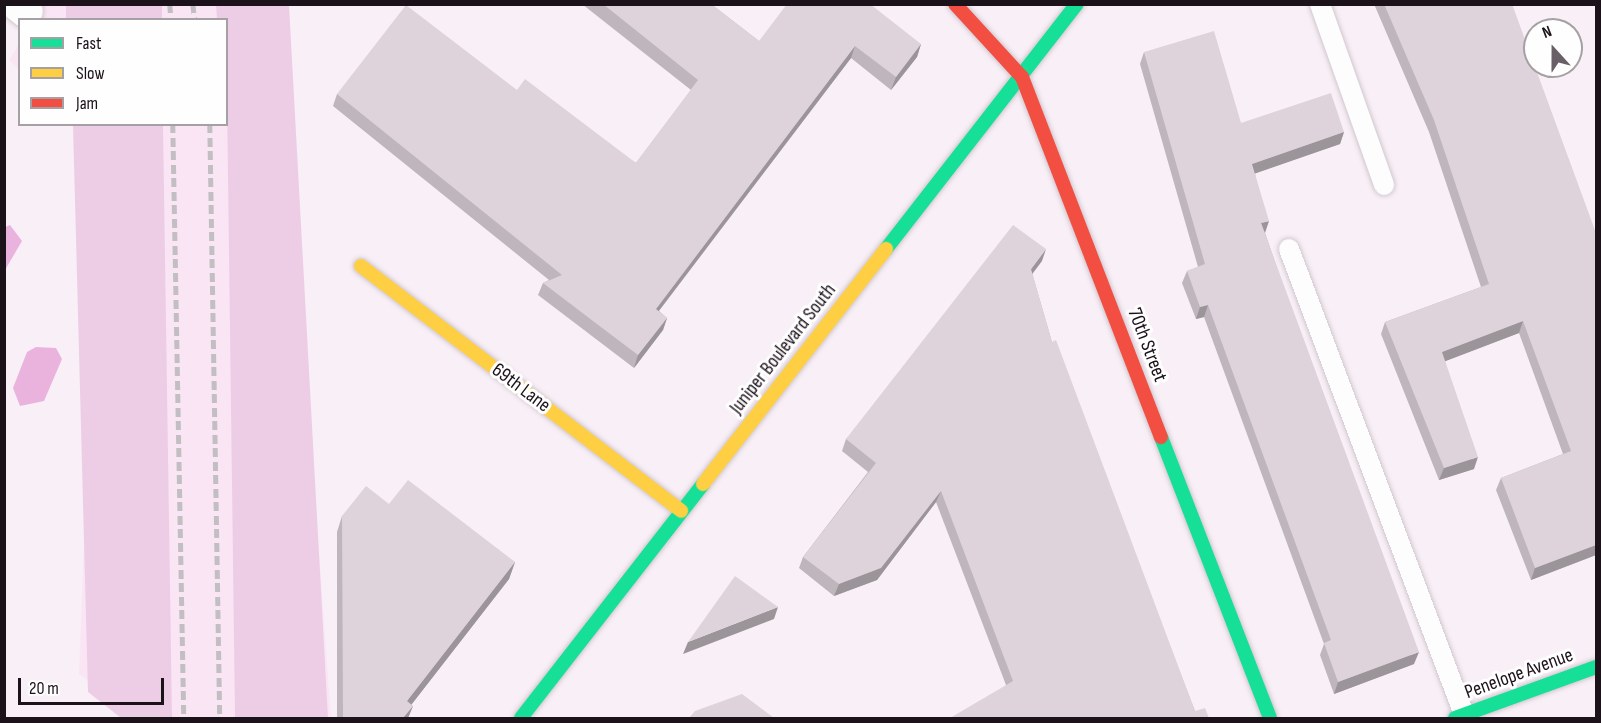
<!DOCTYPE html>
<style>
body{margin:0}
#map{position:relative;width:1601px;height:723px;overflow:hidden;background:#f9eff7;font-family:"Sofia Sans Condensed",sans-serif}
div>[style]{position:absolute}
.built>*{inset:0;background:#fae5f5}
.green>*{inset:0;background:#edcde6;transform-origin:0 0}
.water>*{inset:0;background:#eab3de}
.roads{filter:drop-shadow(0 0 2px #d1c7ce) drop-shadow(0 0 2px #d1c7ce)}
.lane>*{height:20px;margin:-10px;padding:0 10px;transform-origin:10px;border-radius:10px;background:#fefdfe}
.street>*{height:33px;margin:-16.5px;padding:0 16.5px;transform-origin:16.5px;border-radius:16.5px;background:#fefdfe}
.fast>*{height:14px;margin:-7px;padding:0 7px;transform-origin:7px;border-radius:7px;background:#16e098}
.slow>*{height:14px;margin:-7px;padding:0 7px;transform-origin:7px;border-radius:7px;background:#ffcf43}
.jam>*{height:14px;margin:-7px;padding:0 7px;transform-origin:7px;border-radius:7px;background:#f24e42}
.rail>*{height:4.5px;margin-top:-2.25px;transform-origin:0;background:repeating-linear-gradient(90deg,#c1bfc1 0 9px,transparent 0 13.5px)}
.wall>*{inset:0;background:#bfb5bc}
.shaded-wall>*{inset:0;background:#9b9499}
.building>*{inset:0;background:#ded3db}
span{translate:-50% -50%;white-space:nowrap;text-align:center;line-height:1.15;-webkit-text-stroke:6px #fefefe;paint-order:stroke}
.street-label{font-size:20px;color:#1c121a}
.frame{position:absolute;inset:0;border:6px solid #1c121a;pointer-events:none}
.legend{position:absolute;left:18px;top:18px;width:210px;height:108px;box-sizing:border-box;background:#fefefe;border:2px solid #a4a0a3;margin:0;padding:8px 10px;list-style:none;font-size:18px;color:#1c121a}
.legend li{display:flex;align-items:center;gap:12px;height:30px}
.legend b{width:30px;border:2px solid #a4a0a3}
.north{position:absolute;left:1523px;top:18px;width:60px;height:60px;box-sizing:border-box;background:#fefefe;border:2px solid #a4a0a3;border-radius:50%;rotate:339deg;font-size:16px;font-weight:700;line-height:24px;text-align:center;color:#1c121a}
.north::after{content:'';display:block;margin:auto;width:21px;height:27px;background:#695f67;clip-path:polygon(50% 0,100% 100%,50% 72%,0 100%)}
.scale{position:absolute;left:18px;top:678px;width:146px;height:27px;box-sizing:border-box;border:3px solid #1c121a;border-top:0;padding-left:8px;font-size:18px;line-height:21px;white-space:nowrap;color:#1c121a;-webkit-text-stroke:4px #fefefe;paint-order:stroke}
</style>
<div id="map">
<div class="built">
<div style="clip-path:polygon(39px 5px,279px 5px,331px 718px,137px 718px,79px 674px,99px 152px,72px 125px,226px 124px,226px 20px,35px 20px)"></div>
<div style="clip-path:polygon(19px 44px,19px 70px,9px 60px)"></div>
</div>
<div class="green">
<div style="left:66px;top:5px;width:96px;height:14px"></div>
<div style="clip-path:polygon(216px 5px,289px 5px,328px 718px,235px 718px,226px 20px,217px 19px)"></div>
<div style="clip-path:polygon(73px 125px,163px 125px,172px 718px,121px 718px,88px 692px)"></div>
</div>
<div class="water">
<div style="clip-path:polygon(10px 225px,22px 241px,5px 270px,5px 227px)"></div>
<div style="clip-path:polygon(36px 347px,56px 348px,62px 359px,44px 401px,20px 406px,13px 388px,27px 352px)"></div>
</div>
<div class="roads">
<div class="lane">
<div style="left:1320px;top:4px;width:192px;rotate:70.5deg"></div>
<div style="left:1289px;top:249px;width:498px;rotate:69.4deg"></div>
</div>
<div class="street">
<div style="left:17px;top:4px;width:11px;rotate:38deg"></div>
</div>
<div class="fast">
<div style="left:886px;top:249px;width:311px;rotate:-52.1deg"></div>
<div style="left:1161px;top:437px;width:301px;rotate:68.8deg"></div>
<div style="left:521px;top:718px;width:296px;rotate:-52.1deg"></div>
<div style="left:1455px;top:718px;width:150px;rotate:-19.9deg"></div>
</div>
<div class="slow">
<div style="left:361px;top:266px;width:403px;rotate:37.4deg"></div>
<div style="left:703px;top:484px;width:298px;rotate:-52.1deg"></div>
</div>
<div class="jam">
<div style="left:955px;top:4px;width:99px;rotate:47.5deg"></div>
<div style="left:1022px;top:77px;width:386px;rotate:68.9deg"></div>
</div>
</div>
<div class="rail">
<div style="left:170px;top:4px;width:16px;rotate:86deg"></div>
<div style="left:193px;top:4px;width:16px;rotate:83deg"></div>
<div style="left:173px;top:124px;width:594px;rotate:88.94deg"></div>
<div style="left:210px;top:124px;width:594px;rotate:89.04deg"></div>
</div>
<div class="wall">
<div style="clip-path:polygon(582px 4px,711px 4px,759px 41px,921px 44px,917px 57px,891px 90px,851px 58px,659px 311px,667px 318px,663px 330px,634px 368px,538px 295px,543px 283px,549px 280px,333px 106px,337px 94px,517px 90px,636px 163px,691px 90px)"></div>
<div style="clip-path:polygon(1374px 4px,1512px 4px,1596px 555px,1531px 580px,1496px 490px,1501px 478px,1563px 454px,1519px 333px,1445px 361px,1474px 469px,1439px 480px,1381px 334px,1385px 322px,1481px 287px,1429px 132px)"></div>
<div style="clip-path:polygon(1144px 52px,1241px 123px,1344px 132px,1340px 144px,1255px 173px,1265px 233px,1414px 664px,1334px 694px,1320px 655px,1324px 644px,1204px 317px,1196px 319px,1182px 283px,1187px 271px,1198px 267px,1140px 64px)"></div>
<div style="clip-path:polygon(1042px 261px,1032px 273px,1052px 342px,1195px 711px,1209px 718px,1006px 685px,936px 502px,877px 580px,834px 596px,799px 568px,803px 557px,868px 472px,842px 451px,846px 439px)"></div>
<div style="clip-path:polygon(389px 504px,515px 562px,509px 579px,411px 705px,413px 706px,408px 718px,337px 718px,337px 532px,342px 516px)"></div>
</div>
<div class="shaded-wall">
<div style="clip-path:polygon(921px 44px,917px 57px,891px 90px,896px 77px)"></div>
<div style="clip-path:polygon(855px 46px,851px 58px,651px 321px,656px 309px)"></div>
<div style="clip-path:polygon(1344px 132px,1340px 144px,1248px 176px,1252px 164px)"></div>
<div style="clip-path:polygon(1269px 221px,1265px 233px,1261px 223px)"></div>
<div style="clip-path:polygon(1046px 249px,1042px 261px,1027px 281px,1031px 269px)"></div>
<div style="clip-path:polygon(1208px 305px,1204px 317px,1196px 319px,1200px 307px)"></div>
<div style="clip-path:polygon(667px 318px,663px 330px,634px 368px,638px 355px)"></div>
<div style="clip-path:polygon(1523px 321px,1519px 333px,1438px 364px,1442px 352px)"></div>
<div style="clip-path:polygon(1478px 457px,1474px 469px,1439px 480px,1444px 468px)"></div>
<div style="clip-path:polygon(941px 491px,936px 502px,877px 580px,834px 596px,839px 584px)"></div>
<div style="clip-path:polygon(1596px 545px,1596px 555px,1531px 580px,1535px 568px)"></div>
<div style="clip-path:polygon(515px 562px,509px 579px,401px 718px,407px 701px)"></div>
<div style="clip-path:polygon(778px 607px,774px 619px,683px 654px,688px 642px)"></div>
<div style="clip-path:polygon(1419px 652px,1414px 664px,1334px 694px,1338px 682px)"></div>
<div style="clip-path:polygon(413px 706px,408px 718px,403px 718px)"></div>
</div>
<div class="building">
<div style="clip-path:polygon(603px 4px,711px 4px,759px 41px,787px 4px,870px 4px,921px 44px,896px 77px,855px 46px,656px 309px,667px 318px,638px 355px,543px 283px,562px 275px,337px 94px,406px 5px,517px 90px,525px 79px,636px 163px,698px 80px)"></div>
<div style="clip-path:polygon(1384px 4px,1512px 4px,1596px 233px,1596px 545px,1535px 568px,1501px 478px,1571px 451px,1523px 321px,1442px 352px,1478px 457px,1444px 468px,1385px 322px,1489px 284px,1434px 120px)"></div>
<div style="clip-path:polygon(1214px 31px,1241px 123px,1331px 93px,1344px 132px,1252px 164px,1269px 221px,1261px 223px,1419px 652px,1338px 682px,1324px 643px,1331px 640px,1208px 305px,1200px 307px,1187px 271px,1205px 264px,1144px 52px)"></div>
<div style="clip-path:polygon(1013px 225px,1046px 249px,1031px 269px,1052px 342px,1056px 340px,1195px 711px,1205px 708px,1209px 718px,950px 718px,1013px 681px,941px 491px,881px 568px,839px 584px,803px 557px,876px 463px,846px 439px)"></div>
<div style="clip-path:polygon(408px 480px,515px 562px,407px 701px,413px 706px,403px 718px,343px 718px,342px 516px,366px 486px,389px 504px)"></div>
<div style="clip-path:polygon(735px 576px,778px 607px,688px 642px)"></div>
<div style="clip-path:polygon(742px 694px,774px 718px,689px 718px,695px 711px)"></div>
</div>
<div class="street-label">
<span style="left:1147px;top:345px;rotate:69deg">70th Street</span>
<span style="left:783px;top:349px;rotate:-52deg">Juniper Boulevard South</span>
<span style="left:521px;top:388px;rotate:37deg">69th Lane</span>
<span style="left:1519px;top:674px;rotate:-20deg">Penelope Avenue</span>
</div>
<div class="frame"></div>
<ul class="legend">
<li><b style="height:8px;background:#16e098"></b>Fast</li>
<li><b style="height:8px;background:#ffcf43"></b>Slow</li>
<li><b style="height:8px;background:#f24e42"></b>Jam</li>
</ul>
<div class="north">N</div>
<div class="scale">20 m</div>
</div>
